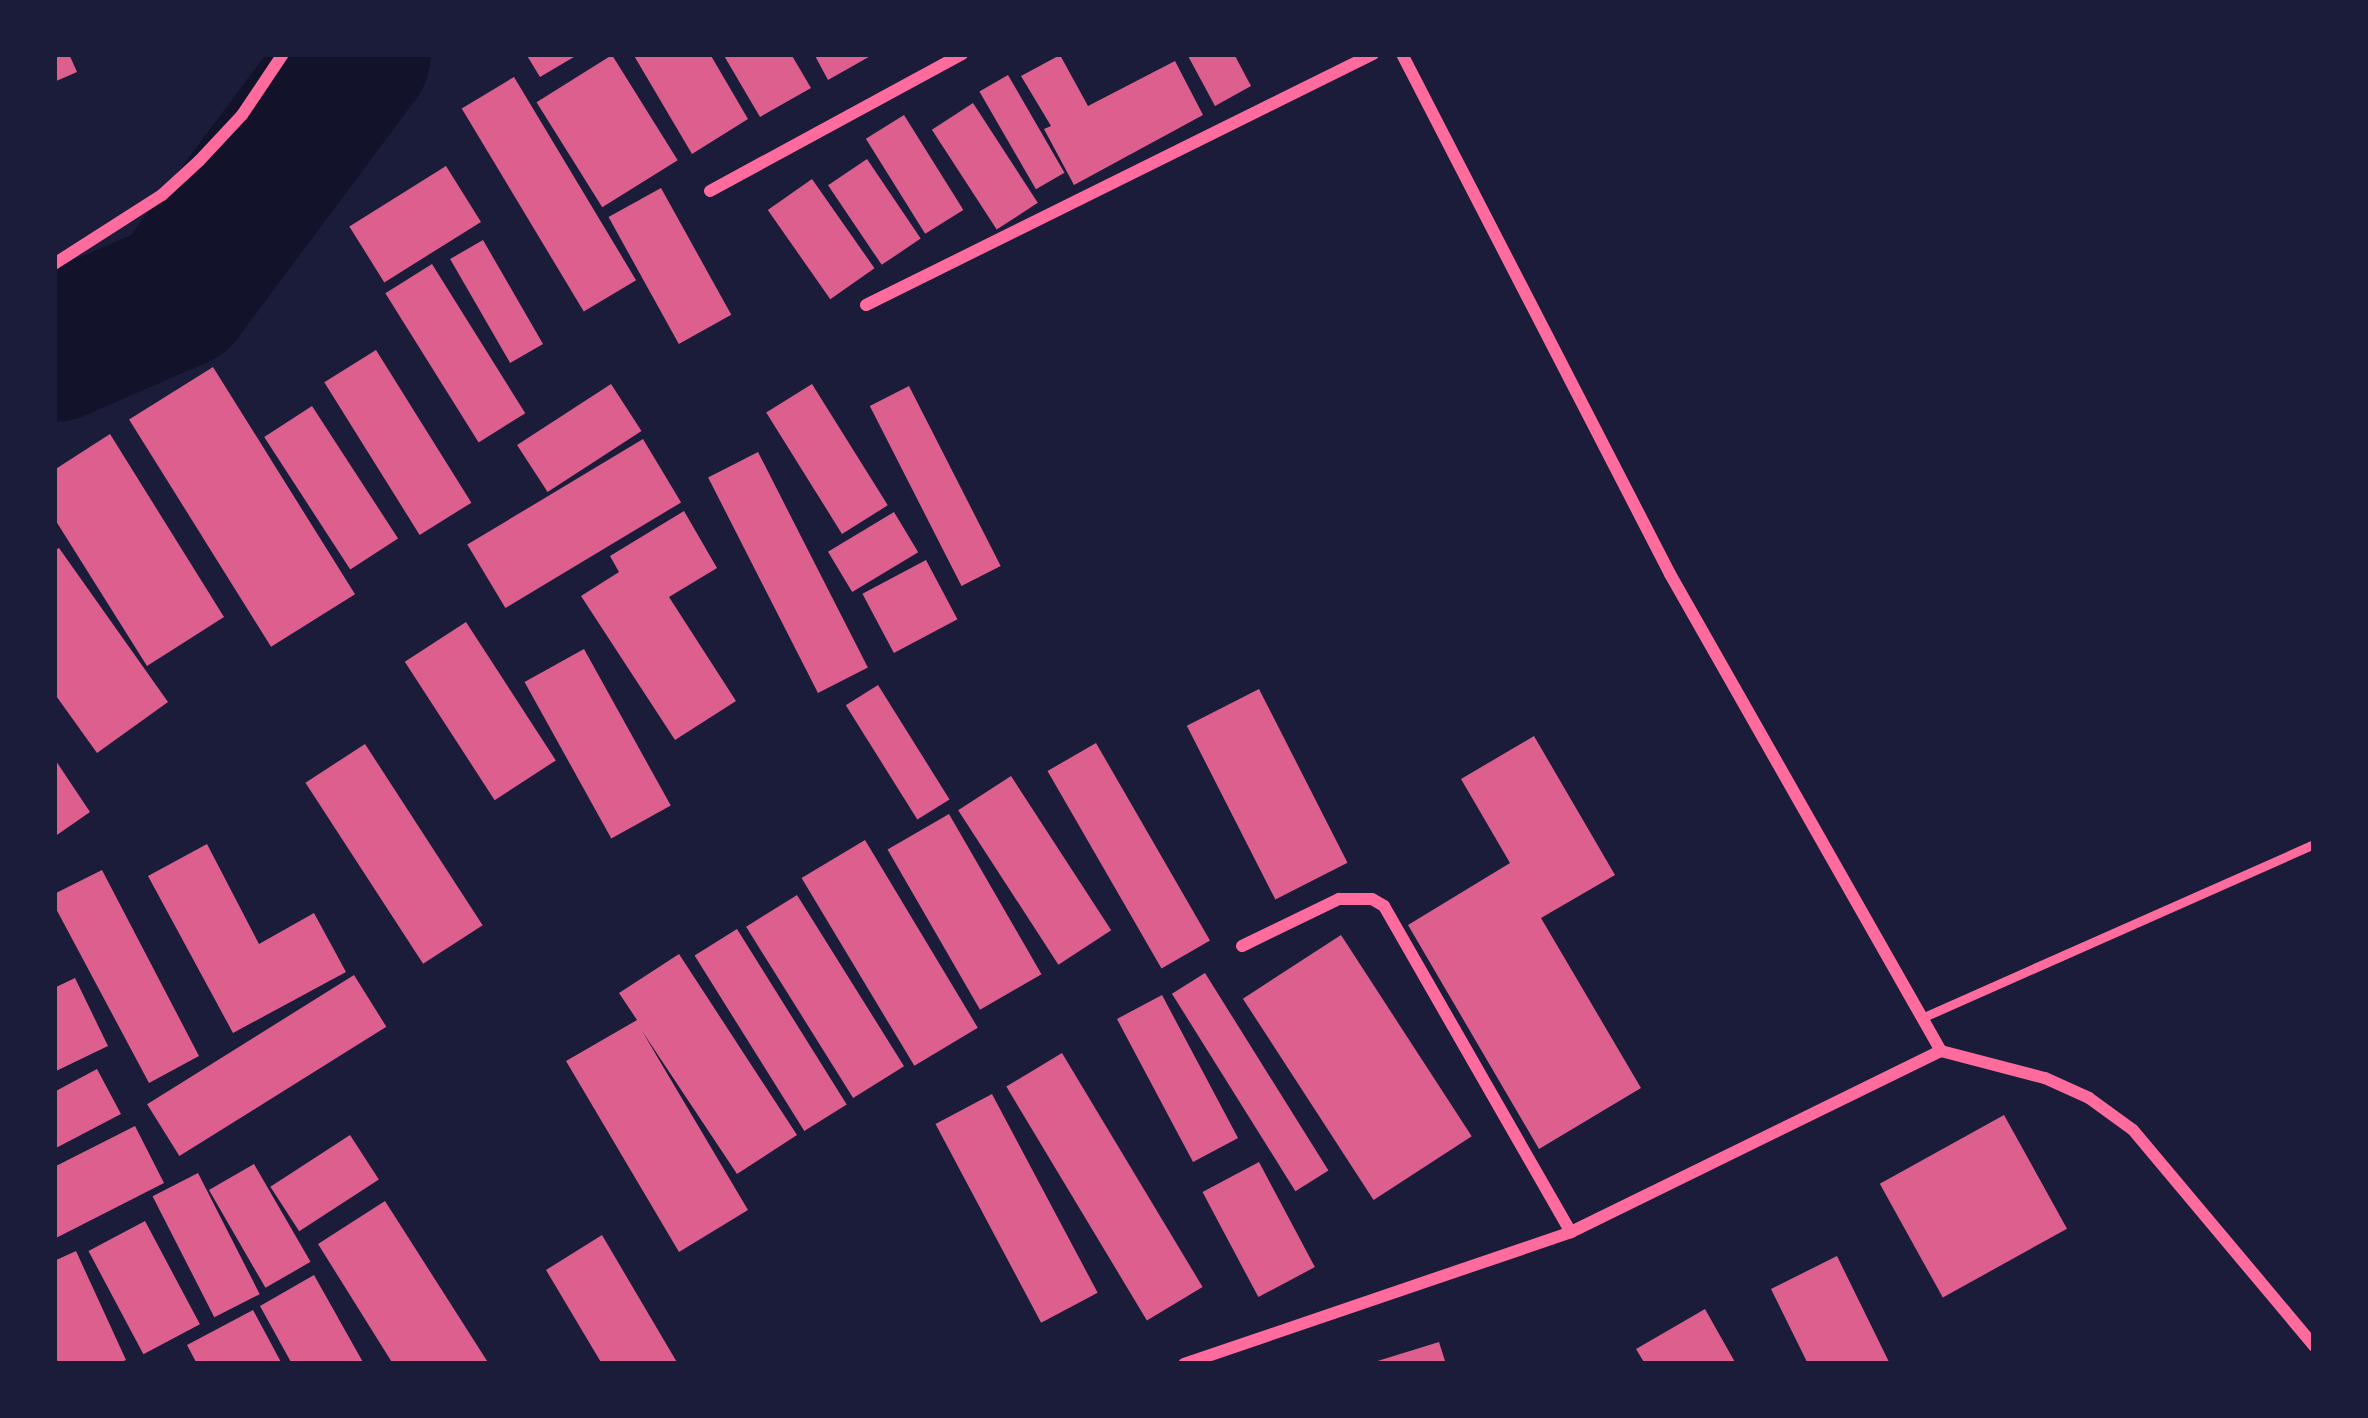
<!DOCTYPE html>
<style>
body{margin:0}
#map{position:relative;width:2368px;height:1418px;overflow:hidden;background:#1b1b3a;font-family:Barlow,sans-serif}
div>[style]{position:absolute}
.river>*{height:147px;margin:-73.5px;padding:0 73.5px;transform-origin:73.5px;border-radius:73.5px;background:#12122b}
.building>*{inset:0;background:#dd5f8e;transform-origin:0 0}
.service>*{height:9px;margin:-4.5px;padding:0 4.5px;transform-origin:4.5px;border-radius:4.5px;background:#ff6b9d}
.minor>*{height:12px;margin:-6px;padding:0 6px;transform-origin:6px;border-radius:6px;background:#ff6b9d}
span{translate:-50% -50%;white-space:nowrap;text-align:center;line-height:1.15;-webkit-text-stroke:10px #1b1b3a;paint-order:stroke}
.frame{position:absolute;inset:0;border:57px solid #1b1b3a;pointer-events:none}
</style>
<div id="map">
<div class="river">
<div style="left:54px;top:348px;width:135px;rotate:-23.5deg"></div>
<div style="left:178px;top:294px;width:299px;rotate:-53.3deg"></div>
</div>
<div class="building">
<div style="clip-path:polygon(54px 54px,69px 54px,77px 72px,54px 82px)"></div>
<div style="clip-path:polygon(526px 54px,579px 54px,540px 77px)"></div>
<div style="clip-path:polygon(633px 54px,710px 54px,748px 119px,692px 154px)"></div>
<div style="clip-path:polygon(723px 54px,791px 54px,811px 88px,760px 117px)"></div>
<div style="clip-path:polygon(814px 54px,874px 54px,828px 80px)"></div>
<div style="clip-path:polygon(1187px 54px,1234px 54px,1251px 86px,1215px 106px)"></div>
<div style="left:612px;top:55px;width:124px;height:89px;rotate:58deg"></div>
<div style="clip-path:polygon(1060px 55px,1088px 106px,1175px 61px,1203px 115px,1074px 185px,1044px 129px,1051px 126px,1021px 76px)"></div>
<div style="left:1008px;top:75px;width:113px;height:33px;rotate:60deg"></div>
<div style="left:514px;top:77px;width:237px;height:61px;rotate:59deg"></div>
<div style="left:973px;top:103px;width:119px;height:49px;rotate:57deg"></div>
<div style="left:904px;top:115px;width:112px;height:45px;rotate:58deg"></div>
<div style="left:867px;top:159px;width:96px;height:47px;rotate:56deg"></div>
<div style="left:446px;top:166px;width:66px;height:114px;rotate:58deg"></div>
<div style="left:812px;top:179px;width:109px;height:54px;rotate:55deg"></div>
<div style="left:661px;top:188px;width:145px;height:60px;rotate:61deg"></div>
<div style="left:483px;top:240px;width:120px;height:38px;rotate:60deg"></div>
<div style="left:432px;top:264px;width:176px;height:55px;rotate:58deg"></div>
<div style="left:376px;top:350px;width:180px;height:61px;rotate:58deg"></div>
<div style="left:213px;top:367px;width:268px;height:99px;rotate:58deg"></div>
<div style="left:611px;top:384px;width:56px;height:112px;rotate:57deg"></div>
<div style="left:812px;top:384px;width:143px;height:54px;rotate:58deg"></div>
<div style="left:909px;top:386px;width:202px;height:44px;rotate:63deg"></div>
<div style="left:312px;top:406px;width:158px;height:57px;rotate:57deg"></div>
<div style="clip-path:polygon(110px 434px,224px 617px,147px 666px,54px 518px,54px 470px)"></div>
<div style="left:643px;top:439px;width:74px;height:205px;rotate:59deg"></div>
<div style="left:758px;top:452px;width:242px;height:56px;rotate:63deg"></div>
<div style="clip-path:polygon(684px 511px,717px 568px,669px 597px,736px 701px,675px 740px,581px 596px,619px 572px,610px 556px)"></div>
<div style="left:894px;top:512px;width:47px;height:77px;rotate:59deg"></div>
<div style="clip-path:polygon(59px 548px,168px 702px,97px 753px,54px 693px,54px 551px)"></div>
<div style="left:926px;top:560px;width:67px;height:72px;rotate:62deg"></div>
<div style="left:466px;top:622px;width:165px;height:73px;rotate:57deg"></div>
<div style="left:584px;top:649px;width:179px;height:68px;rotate:61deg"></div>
<div style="left:878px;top:685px;width:135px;height:38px;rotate:58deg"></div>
<div style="left:1259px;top:689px;width:195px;height:81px;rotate:63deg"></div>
<div style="clip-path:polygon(1534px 736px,1615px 875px,1541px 918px,1641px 1088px,1539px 1149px,1408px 925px,1510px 863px,1461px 779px)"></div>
<div style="left:1096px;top:743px;width:228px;height:56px;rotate:60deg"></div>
<div style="left:365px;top:744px;width:216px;height:71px;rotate:57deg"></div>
<div style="clip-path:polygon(54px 758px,90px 812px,54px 837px)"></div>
<div style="left:1011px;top:776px;width:184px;height:63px;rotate:57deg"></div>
<div style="left:949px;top:814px;width:185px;height:71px;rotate:60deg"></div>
<div style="left:865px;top:840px;width:219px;height:74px;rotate:59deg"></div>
<div style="clip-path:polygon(207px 844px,259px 944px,314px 913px,346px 972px,233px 1033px,148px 876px)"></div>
<div style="clip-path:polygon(102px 870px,199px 1056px,149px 1083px,54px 905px,54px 894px)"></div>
<div style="left:797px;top:895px;width:202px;height:60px;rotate:58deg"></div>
<div style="left:737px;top:929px;width:207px;height:50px;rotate:58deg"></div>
<div style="left:1341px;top:935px;width:240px;height:117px;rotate:57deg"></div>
<div style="clip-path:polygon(679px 954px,797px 1135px,737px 1174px,642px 1031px,748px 1210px,679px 1252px,566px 1061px,637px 1020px,619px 993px)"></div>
<div style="left:1205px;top:973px;width:233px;height:39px;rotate:58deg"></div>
<div style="left:354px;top:975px;width:61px;height:244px;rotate:58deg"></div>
<div style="clip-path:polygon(75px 978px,108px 1046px,54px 1072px,54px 988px)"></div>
<div style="left:1162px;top:995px;width:162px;height:51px;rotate:62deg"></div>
<div style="left:1062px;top:1053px;width:273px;height:65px;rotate:59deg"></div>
<div style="clip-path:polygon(97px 1069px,121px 1114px,54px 1149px,54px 1092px)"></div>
<div style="left:992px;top:1094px;width:225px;height:64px;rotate:62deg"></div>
<div style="left:2004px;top:1115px;width:130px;height:142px;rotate:61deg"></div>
<div style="clip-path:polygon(135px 1126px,164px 1183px,54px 1239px,54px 1167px)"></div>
<div style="left:350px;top:1135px;width:53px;height:95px;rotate:57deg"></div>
<div style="left:1259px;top:1162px;width:119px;height:64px;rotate:62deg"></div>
<div style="left:254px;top:1164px;width:113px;height:52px;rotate:60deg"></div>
<div style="left:198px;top:1173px;width:136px;height:51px;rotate:63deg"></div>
<div style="clip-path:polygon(385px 1201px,489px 1364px,393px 1364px,318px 1244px)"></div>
<div style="left:145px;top:1221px;width:117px;height:64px;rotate:62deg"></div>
<div style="clip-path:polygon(602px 1235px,678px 1364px,602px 1364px,546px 1270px)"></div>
<div style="clip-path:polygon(76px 1251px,126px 1360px,117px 1364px,59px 1364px,54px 1354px,54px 1261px)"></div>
<div style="clip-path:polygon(1837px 1256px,1890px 1364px,1808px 1364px,1771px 1289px)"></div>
<div style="clip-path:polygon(314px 1275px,364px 1364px,292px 1364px,260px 1306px)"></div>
<div style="clip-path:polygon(1705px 1309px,1736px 1364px,1645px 1364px,1636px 1349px)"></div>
<div style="clip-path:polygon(253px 1310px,282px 1364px,197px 1364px,187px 1345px)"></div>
<div style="clip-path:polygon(1439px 1342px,1446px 1364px,1372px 1364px,1371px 1363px)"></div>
</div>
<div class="service">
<div style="left:1926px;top:1016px;width:424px;rotate:-23.9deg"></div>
</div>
<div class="minor">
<div style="left:1402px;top:54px;width:585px;rotate:62.73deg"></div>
<div style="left:1670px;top:574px;width:549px;rotate:60.4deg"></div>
<div style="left:710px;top:191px;width:287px;rotate:-28.5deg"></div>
<div style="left:54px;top:264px;width:128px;rotate:-32.6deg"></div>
<div style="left:162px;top:195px;width:50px;rotate:-42.6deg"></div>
<div style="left:199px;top:161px;width:63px;rotate:-46.9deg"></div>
<div style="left:242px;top:115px;width:73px;rotate:-56.1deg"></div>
<div style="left:866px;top:305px;width:566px;rotate:-26.34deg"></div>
<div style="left:1242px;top:946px;width:108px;rotate:-25.9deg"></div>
<div style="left:1339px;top:899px;width:33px"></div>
<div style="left:1372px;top:899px;width:14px;rotate:30deg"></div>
<div style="left:1384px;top:906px;width:376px;rotate:60.2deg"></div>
<div style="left:1184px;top:1364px;width:409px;rotate:-18.8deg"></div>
<div style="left:1571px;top:1232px;width:412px;rotate:-26.1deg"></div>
<div style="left:1941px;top:1051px;width:107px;rotate:14.6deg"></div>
<div style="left:2045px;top:1078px;width:48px;rotate:24.4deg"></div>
<div style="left:2089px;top:1098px;width:54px;rotate:36deg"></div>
<div style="left:2133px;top:1130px;width:282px;rotate:50deg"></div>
</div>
<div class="frame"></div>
</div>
